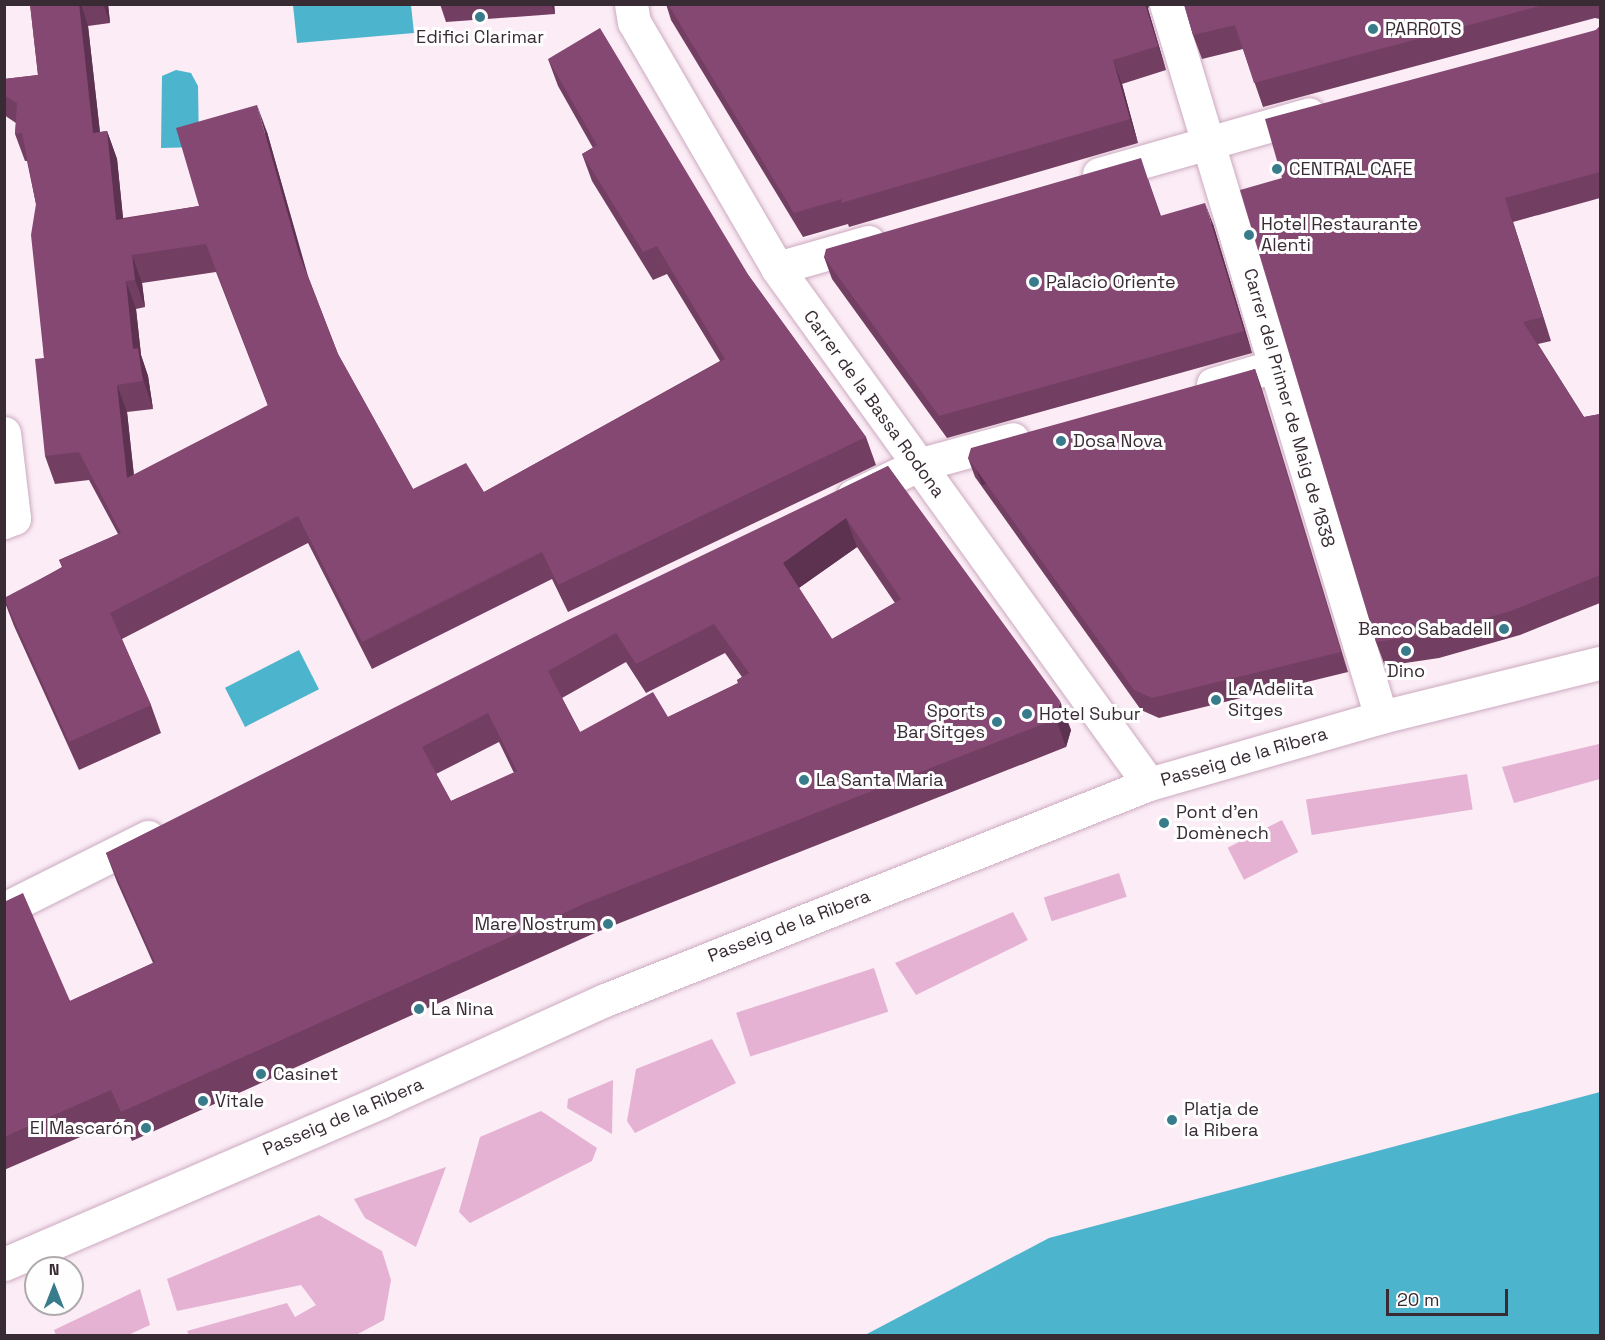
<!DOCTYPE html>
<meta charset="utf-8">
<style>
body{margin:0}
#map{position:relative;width:1605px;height:1340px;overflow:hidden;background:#fbecf5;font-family:"Space Grotesk",sans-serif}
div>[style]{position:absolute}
.green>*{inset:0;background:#e5b2d3;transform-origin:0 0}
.water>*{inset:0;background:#4cb4cc;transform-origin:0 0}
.roads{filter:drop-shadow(0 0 2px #ccaac0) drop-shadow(0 0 2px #ccaac0)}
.street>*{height:33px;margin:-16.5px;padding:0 16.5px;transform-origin:16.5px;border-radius:16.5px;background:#fff}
.wall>*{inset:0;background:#723e62}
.shaded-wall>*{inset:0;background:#5d3250;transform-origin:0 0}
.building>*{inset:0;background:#854872}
.dots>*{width:16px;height:16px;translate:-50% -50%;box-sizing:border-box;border:3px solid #fefefe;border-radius:50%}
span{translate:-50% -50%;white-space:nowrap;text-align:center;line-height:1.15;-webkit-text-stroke:6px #fefefe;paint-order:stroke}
.poi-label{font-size:18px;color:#382b34}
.left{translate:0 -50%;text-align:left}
.right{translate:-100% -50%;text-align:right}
.street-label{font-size:18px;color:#382b34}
.frame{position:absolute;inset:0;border:6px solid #382b34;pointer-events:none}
.north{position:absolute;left:24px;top:1256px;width:60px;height:60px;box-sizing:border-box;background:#fefefe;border:2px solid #afaaad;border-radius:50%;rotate:0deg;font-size:16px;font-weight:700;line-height:24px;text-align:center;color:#382b34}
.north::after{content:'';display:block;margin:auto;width:21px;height:27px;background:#387b8b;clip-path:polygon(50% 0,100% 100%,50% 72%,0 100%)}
.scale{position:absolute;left:1386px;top:1289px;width:122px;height:27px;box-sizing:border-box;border:3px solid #382b34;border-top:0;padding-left:8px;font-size:18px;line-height:21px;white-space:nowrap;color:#382b34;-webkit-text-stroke:4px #fefefe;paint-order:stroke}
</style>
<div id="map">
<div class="green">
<div style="clip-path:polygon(1599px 744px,1600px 779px,1514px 803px,1502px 767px)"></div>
<div style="left:1467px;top:774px;width:36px;height:163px;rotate:81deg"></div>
<div style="left:1282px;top:820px;width:36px;height:61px;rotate:63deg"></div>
<div style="left:1119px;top:873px;width:25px;height:79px;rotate:72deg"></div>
<div style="clip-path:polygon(1013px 912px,1028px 940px,916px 995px,895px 963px)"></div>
<div style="left:874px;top:968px;width:46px;height:145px;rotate:72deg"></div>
<div style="clip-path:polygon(712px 1039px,736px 1083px,635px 1133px,627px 1121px,636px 1069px)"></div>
<div style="clip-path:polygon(613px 1080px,612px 1134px,567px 1108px,568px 1099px)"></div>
<div style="clip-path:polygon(541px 1111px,597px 1148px,592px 1161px,470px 1223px,459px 1212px,480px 1137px)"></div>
<div style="clip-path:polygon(446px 1167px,416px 1247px,365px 1218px,354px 1199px)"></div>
<div style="clip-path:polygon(319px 1215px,382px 1251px,391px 1280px,384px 1320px,356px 1335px,189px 1335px,187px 1331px,287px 1303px,295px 1317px,316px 1305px,301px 1285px,177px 1311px,167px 1279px)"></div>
<div style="clip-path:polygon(140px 1289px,150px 1325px,128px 1335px,56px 1335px,54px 1330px)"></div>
</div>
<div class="water">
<div style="clip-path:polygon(293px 5px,411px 5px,414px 33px,297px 43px)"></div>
<div style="clip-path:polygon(176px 70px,191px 73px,198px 86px,199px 147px,161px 148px,162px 76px)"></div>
<div style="left:299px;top:650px;width:44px;height:83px;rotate:63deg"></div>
<div style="clip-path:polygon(1600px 1092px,1600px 1335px,865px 1335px,1049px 1238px)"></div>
</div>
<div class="roads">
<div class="street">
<div style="left:631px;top:4px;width:18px;rotate:81deg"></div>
<div style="left:634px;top:22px;width:285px;rotate:59.8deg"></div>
<div style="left:777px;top:268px;width:636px;rotate:54.21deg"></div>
<div style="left:1166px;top:4px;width:745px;rotate:73.22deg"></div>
<div style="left:1099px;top:174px;width:218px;rotate:-15.9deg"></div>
<div style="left:777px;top:268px;width:95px;rotate:-15.9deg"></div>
<div style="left:1213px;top:384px;width:65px;rotate:-16.2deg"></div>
<div style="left:4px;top:433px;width:86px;rotate:83.3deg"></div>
<div style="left:14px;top:518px;width:11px;rotate:158deg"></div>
<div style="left:853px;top:496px;width:72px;rotate:-25.5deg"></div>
<div style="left:918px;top:465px;width:98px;rotate:-15.3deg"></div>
<div style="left:4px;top:909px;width:161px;rotate:-26.6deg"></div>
<div style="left:4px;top:1264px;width:412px;rotate:-23.3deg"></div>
<div style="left:382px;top:1101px;width:245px;rotate:-24.4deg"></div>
<div style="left:605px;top:1000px;width:585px;rotate:-21.66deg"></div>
<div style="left:1149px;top:784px;width:241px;rotate:-16.1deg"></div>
<div style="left:1381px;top:717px;width:226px;rotate:-13.9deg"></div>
</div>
</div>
<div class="wall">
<div style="clip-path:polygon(evenodd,30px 4px,108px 4px,110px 23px,88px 26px,100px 132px,107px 131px,117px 159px,123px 218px,199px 206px,267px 132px,308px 276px,338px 354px,413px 489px,484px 492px,720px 361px,667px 274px,653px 280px,592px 181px,582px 154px,593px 148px,558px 86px,548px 59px,749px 276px,866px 437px,876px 465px,568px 612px,552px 579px,372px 669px,308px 543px,122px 639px,151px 705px,161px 733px,79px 770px,14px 626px,4px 600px,62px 567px,59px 560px,118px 534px,89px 480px,55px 484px,45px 456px,44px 358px,36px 204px,27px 161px,25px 161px,15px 134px,16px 123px,4px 115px,4px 79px,38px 75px,30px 4px,216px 272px,268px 406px,134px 475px,127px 412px,153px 409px,148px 376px,141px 355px,136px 309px,145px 307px,142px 283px,216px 272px)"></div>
<div style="clip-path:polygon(440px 4px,554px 4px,555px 14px,446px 22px)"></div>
<div style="clip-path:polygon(666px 4px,1149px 4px,1148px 9px,1166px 70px,1122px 84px,1138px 143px,849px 227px,848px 224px,803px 237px,671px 20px)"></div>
<div style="clip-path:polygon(1184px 4px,1600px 4px,1600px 19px,1595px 18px,1263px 107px,1243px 49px,1202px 59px,1193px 35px)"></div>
<div style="clip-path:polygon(1600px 26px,1600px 198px,1513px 222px,1551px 341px,1538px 344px,1584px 417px,1600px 414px,1600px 603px,1520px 635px,1439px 658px,1385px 666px,1376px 642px,1282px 178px,1596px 30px)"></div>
<div style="clip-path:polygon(1148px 179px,1161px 216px,1213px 224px,1252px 353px,947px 438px,832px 279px,824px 257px)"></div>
<div style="clip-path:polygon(1262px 389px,1348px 672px,1159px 718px,1141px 710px,975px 477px,968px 458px)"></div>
<div style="clip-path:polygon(evenodd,888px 466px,1071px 730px,1066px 747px,597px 932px,132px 1141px,122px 1119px,4px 1170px,4px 902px,70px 1001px,153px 963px,117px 882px,106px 853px,888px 466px,857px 547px,895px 603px,832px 639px,799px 588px,857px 547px,888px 466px,725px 653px,742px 677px,737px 680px,738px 683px,668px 717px,580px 732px,562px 698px,626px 662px,646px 693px,725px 653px,888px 466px,499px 742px,514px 773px,451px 801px,436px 774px,499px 742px)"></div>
</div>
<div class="shaded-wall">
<div style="clip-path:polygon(79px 4px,81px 4px,88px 26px,103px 161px,93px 133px)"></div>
<div style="clip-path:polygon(103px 4px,108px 4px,110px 23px)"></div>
<div style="clip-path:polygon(551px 4px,554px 4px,555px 14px)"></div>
<div style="clip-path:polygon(1145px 4px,1149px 4px,1148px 9px,1166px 70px,1158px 46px)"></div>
<div style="clip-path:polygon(1113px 60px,1122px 84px,1138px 143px,1130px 119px)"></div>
<div style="clip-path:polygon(257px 105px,267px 132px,309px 282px,299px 254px)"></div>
<div style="clip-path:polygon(107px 131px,117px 159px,126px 247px,116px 220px)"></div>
<div style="clip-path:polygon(1505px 198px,1513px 222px,1551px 341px,1543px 317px)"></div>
<div style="clip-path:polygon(1205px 203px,1213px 224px,1252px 353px,1244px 331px)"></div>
<div style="clip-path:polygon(132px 255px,142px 283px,145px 307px,135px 280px)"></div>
<div style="clip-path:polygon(126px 281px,136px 309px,141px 355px,148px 376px,153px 409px,133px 349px)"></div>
<div style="left:1255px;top:369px;width:21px;height:296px;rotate:71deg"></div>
<div style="clip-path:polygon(117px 385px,127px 412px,137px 506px,127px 478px)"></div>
<div style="clip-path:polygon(846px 518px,857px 547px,793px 592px,783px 563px)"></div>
<div style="clip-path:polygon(1060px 701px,1071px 730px,1066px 747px,1056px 719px)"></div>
</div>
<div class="building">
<div style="clip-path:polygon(evenodd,30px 4px,79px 4px,93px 133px,107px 131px,116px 220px,199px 206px,176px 128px,257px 105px,299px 254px,338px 354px,413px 489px,466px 463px,484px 492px,725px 359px,657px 246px,643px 252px,582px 154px,597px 145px,548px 59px,600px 28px,749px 276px,866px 437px,558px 585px,542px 552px,362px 642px,298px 516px,110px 613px,151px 705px,69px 742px,4px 598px,63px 567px,59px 560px,121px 533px,79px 452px,45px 456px,35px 359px,44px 358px,31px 235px,36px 204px,22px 133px,15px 134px,17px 103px,4px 95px,4px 79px,38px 75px,30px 4px,206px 244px,268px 405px,127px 478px,117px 385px,143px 381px,138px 348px,133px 349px,126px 281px,135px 280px,132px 255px,206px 244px)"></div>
<div style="clip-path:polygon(668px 4px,1145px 4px,1158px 46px,1113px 60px,1130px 119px,841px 203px,842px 199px,794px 213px)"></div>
<div style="clip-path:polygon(1184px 4px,1547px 4px,1254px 83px,1235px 25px,1193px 35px)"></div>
<div style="clip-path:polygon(1600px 26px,1600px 172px,1505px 198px,1543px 317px,1523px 322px,1584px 417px,1600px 414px,1600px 575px,1511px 611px,1430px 634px,1376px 642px,1240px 190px,1282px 178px,1265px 119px,1596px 30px)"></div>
<div style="clip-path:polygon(1141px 158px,1160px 216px,1205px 203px,1244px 331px,939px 416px,824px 257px,826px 249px)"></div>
<div style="clip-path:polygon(1255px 369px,1341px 652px,1152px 698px,1134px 690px,968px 458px,971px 448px)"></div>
<div style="clip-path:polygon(evenodd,888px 466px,1060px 701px,1056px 719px,586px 903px,121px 1112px,111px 1090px,4px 1137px,4px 902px,23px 893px,70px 1001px,155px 962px,106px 853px,568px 620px,888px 466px,846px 518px,901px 599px,832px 639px,783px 563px,846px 518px,888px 466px,714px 624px,749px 673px,737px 680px,739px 683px,668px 717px,653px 692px,580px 732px,548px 671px,616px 633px,636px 664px,714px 624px,888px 466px,488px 713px,517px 771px,451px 801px,422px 747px,488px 713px)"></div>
</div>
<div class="dots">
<div style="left:480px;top:17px;background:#387b8b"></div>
<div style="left:1373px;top:29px;background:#387b8b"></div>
<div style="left:1277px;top:169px;background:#387b8b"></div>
<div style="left:1249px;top:235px;background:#387b8b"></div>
<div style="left:1034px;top:282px;background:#387b8b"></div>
<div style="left:1061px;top:441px;background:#387b8b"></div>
<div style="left:1504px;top:629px;background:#387b8b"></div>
<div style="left:1406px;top:651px;background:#387b8b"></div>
<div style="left:1216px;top:700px;background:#387b8b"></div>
<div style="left:1027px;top:714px;background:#387b8b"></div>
<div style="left:997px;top:722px;background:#387b8b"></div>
<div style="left:804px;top:780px;background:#387b8b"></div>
<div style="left:1164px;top:823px;background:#387b8b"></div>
<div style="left:608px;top:924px;background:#387b8b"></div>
<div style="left:419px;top:1009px;background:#387b8b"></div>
<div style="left:261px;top:1074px;background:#387b8b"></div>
<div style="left:203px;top:1101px;background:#387b8b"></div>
<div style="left:1172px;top:1120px;background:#387b8b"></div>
<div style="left:146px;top:1128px;background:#387b8b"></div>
</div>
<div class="poi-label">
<span class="left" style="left:1385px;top:29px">PARROTS</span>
<span style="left:480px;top:37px">Edifici Clarimar</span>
<span class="left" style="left:1289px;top:169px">CENTRAL CAFE</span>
<span class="left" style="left:1261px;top:235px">Hotel Restaurante<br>Alenti</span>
<span class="left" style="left:1046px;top:282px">Palacio Oriente</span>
<span class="left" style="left:1073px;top:441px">Dosa Nova</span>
<span class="right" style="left:1492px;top:629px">Banco Sabadell</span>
<span style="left:1406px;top:671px">Dino</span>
<span class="left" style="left:1228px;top:700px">La Adelita<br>Sitges</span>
<span class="right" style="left:985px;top:722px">Sports<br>Bar Sitges</span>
<span class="left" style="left:1039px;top:714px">Hotel Subur</span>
<span class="left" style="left:816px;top:780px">La Santa Maria</span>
<span class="left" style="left:1176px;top:823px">Pont d'en<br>Domènech</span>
<span class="right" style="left:596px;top:924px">Mare Nostrum</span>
<span class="left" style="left:431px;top:1009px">La Nina</span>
<span class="left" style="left:273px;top:1074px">Casinet</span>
<span class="left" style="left:215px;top:1101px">Vitale</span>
<span class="left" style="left:1184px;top:1120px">Platja de<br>la Ribera</span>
<span class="right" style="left:134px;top:1128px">El Mascarón</span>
</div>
<div class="street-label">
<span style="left:874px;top:404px;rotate:54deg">Carrer de la Bassa Rodona</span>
<span style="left:1289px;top:408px;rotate:74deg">Carrer del Primer de Maig de 1838</span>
<span style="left:1244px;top:757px;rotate:-16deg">Passeig de la Ribera</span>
<span style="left:789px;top:926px;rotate:-21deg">Passeig de la Ribera</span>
<span style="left:343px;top:1117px;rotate:-23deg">Passeig de la Ribera</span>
</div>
<div class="frame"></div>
<div class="north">N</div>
<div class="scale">20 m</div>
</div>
